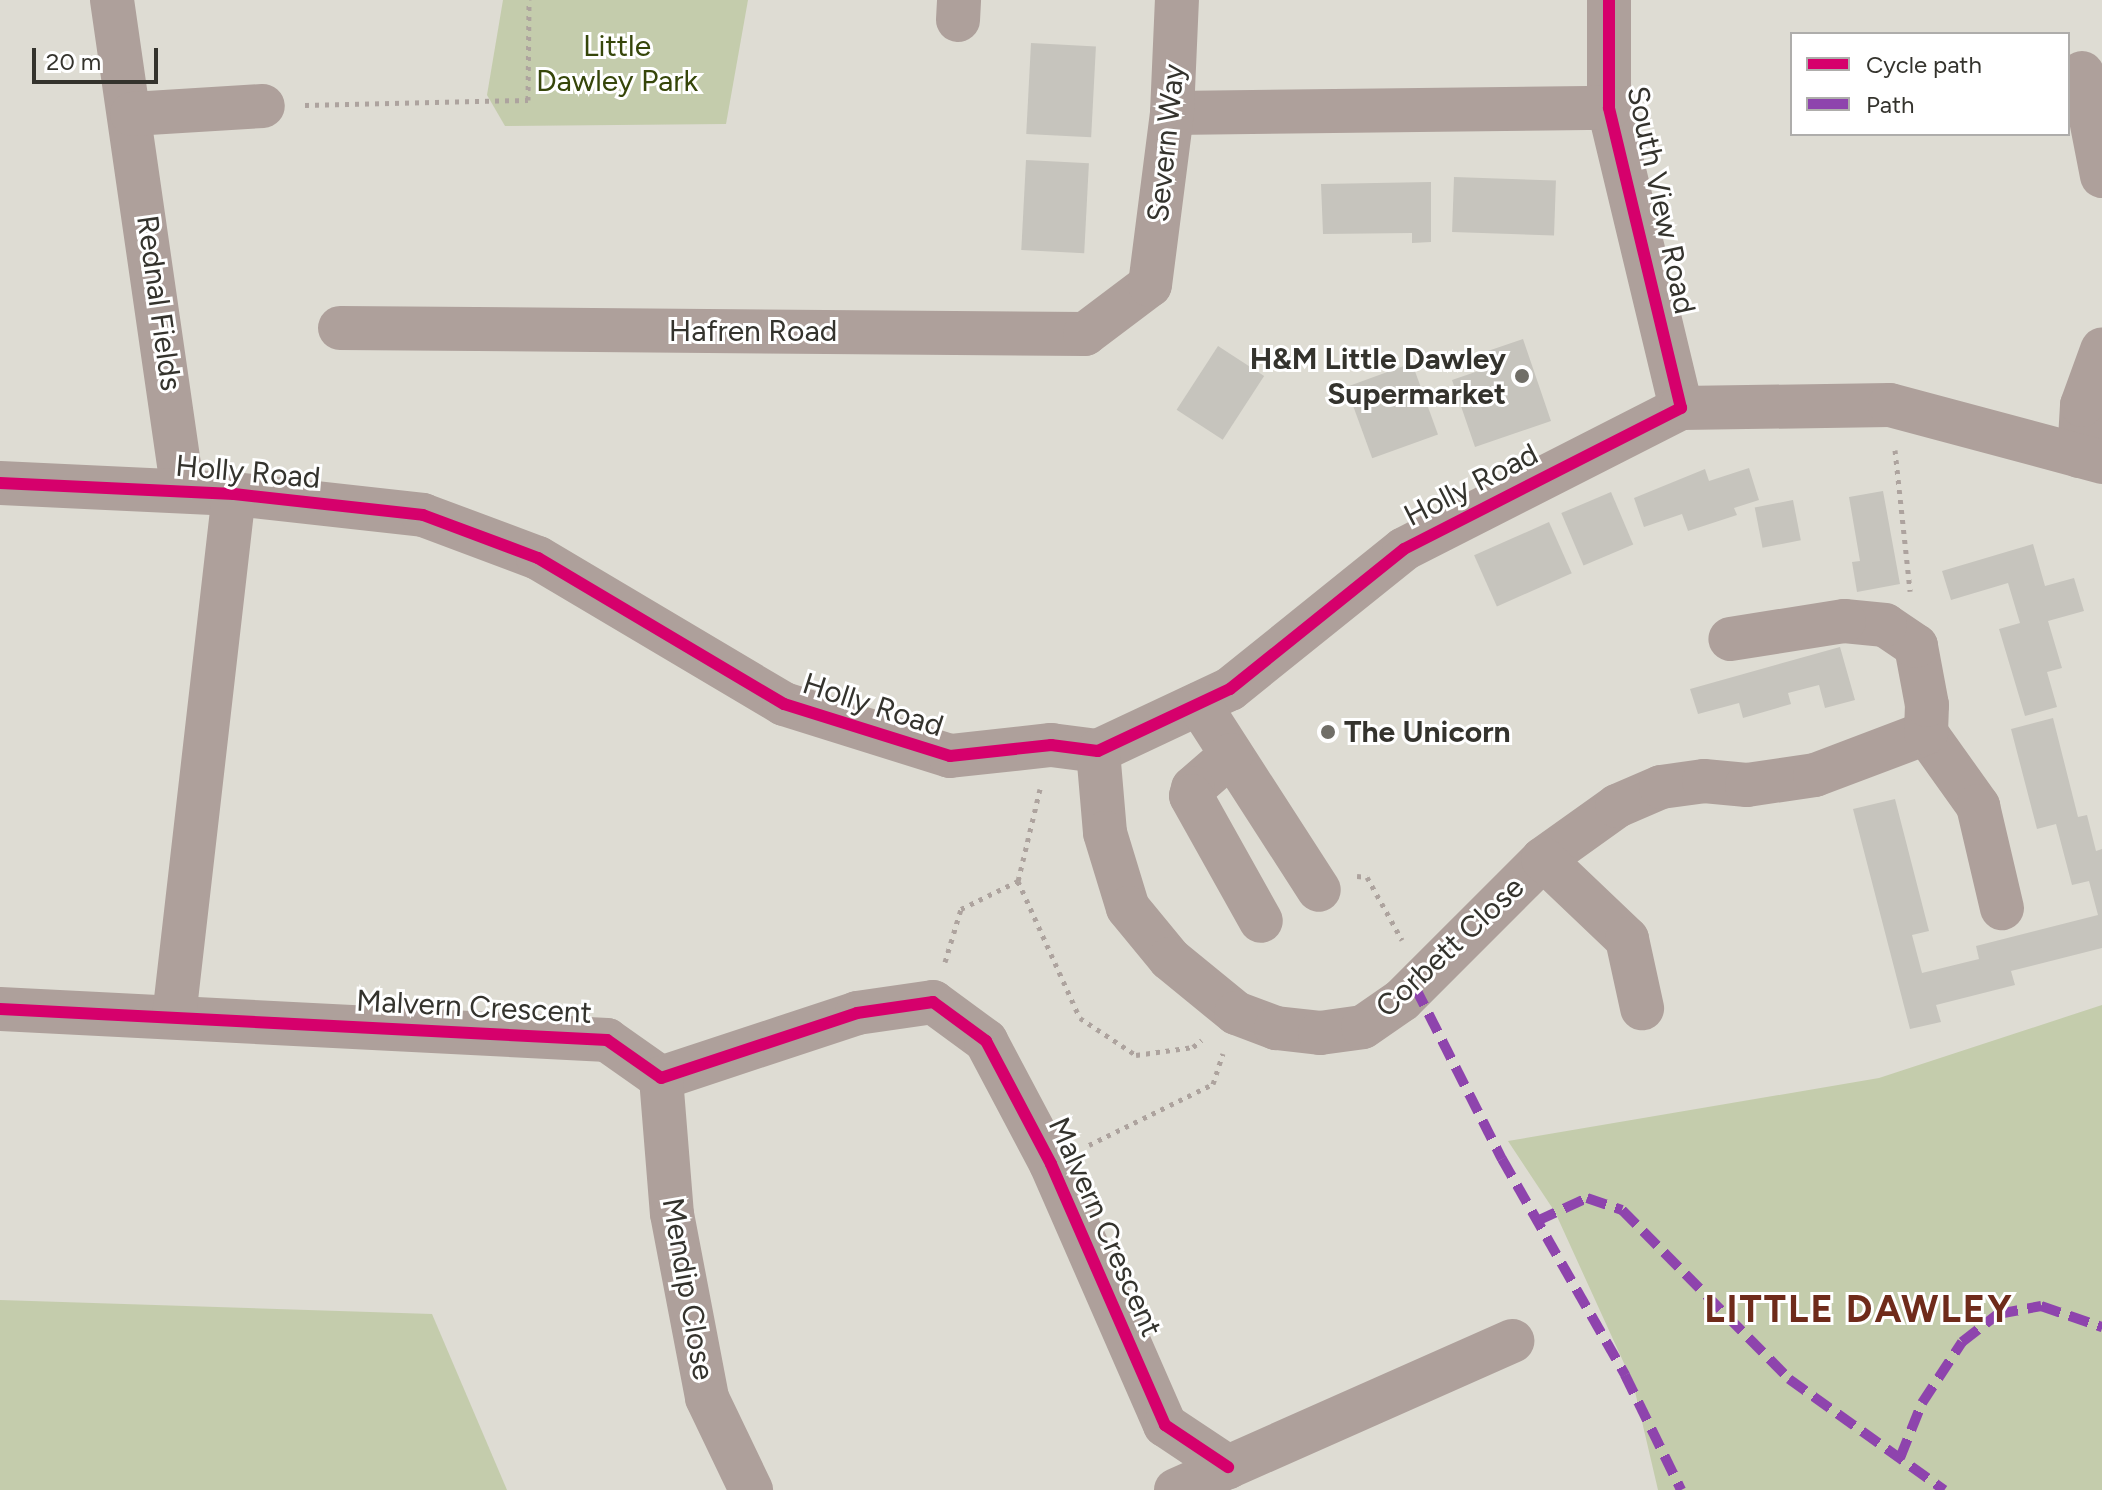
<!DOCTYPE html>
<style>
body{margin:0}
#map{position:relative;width:2102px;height:1490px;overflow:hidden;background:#dedcd3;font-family:Figtree,sans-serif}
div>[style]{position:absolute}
.green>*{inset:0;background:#c4ccac}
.building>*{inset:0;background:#c6c4bd;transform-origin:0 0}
.path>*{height:5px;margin-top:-2.5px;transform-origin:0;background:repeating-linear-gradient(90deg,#ada39e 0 4px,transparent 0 10px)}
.minor>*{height:44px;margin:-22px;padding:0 22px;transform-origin:22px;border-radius:22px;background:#aea09b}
.quiet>*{height:10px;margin-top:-5px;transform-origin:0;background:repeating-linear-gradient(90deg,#8e44ad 0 20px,transparent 0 30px)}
.cycleway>*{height:12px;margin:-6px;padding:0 6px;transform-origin:6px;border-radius:6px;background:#d6006c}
.dots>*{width:22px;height:22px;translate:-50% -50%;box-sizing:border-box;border:4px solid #fff;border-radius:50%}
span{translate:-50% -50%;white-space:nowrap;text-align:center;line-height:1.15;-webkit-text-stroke:6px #fff;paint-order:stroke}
.park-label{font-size:30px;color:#36460a}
.street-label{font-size:30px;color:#34332d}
.poi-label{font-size:30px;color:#34332d;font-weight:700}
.right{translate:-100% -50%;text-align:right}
.left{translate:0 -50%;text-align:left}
.district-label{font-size:38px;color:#6f2b1b;font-weight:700;letter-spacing:2px}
.legend{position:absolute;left:1790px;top:32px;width:280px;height:104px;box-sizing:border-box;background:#fff;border:2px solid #aeadab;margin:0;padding:10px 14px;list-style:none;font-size:24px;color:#34332d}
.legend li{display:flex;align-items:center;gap:16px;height:40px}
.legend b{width:40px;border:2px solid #aeadab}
.scale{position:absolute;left:32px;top:48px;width:126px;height:36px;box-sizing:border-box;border:4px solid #34332d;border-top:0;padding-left:10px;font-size:24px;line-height:28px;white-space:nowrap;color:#34332d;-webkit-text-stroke:6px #fff;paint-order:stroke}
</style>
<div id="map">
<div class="green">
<div style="clip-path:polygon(503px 0,748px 0,726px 124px,505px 126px,487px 95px)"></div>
<div style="clip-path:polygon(2102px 1005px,2102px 1490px,1658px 1490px,1633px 1383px,1555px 1212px,1508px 1141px,1879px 1078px)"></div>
<div style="clip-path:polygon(0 1300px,432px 1314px,507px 1490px,0 1490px)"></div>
</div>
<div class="building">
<div style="left:1031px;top:43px;width:65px;height:91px;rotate:3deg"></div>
<div style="left:1026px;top:160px;width:63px;height:90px;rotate:3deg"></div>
<div style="left:1454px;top:177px;width:102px;height:55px;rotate:2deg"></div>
<div style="clip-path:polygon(1431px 182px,1431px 242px,1412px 243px,1412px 233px,1323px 234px,1321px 184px)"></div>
<div style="clip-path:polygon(1523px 339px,1551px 421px,1475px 447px,1452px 380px,1487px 368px,1482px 353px)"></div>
<div style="left:1218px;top:346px;width:55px;height:76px;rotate:33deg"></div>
<div style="left:1412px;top:363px;width:76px;height:70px;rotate:70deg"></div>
<div style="clip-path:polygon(1749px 468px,1759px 500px,1734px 508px,1737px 515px,1688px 531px,1682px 514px,1644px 527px,1634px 498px,1705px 469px,1709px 481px)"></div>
<div style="clip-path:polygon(1883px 491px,1900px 584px,1857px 592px,1852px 562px,1860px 561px,1849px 497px)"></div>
<div style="left:1611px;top:492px;width:57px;height:54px;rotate:67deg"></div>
<div style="left:1793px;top:500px;width:41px;height:39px;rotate:79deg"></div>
<div style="left:1549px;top:522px;width:56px;height:82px;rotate:66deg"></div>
<div style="clip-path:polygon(2033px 544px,2045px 586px,2074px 578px,2084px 611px,2048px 621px,2062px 668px,2047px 672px,2057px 707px,2025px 716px,1999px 629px,2020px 623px,2008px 583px,1951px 600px,1942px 571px)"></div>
<div style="clip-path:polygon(1840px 647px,1855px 700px,1825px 708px,1819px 685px,1788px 693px,1791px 704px,1743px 718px,1739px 703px,1698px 714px,1690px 689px)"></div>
<div style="clip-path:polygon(2053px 718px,2078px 817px,2087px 815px,2096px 851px,2102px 849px,2102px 948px,2011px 971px,2015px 985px,1936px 1005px,1941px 1022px,1910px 1029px,1853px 809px,1895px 799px,1929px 931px,1912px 935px,1922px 973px,1979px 959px,1976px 946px,2098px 915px,2089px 881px,2072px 885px,2056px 824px,2037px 829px,2011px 729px)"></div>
</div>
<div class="path">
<div style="left:305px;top:105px;width:223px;rotate:-1.3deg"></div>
<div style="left:528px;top:100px;width:100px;rotate:-89.4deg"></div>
<div style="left:1895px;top:450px;width:142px;rotate:83.9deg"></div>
<div style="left:1040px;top:789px;width:95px;rotate:103.4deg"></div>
<div style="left:1018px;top:881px;width:150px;rotate:65.7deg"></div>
<div style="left:1080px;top:1018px;width:67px;rotate:33.5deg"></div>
<div style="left:1136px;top:1055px;width:58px;rotate:-8deg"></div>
<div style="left:1193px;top:1047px;width:11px;rotate:-38deg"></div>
<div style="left:1357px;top:876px;width:10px;rotate:6deg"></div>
<div style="left:1367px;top:877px;width:72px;rotate:60.9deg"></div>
<div style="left:945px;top:962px;width:55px;rotate:-73.2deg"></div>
<div style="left:961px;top:909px;width:64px;rotate:-26.2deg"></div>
<div style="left:1089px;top:1145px;width:138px;rotate:-26.2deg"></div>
<div style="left:1213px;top:1084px;width:32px;rotate:-72deg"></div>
</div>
<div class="minor">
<div style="left:112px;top:0;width:496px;rotate:81.8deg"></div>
<div style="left:1609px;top:0;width:108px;rotate:90deg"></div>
<div style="left:1609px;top:108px;width:309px;rotate:76.5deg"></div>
<div style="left:958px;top:20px;width:20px;rotate:-87deg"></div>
<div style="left:2082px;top:73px;width:105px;rotate:79deg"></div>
<div style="left:1172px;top:113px;width:437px;rotate:-0.7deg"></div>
<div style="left:132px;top:114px;width:131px;rotate:-3.5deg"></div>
<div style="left:340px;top:328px;width:745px;rotate:0.46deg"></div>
<div style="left:1085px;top:334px;width:81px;rotate:-37deg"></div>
<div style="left:1150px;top:285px;width:173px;rotate:-82.7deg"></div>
<div style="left:1172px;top:113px;width:113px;rotate:-87.5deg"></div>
<div style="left:2079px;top:456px;width:51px;rotate:-86.6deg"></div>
<div style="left:2082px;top:405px;width:59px;rotate:-70deg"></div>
<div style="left:0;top:483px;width:234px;rotate:2.7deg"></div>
<div style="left:234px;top:494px;width:190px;rotate:6.3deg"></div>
<div style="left:423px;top:515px;width:123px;rotate:20.5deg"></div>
<div style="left:538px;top:558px;width:286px;rotate:30.7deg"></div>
<div style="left:784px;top:704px;width:174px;rotate:17.4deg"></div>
<div style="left:950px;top:756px;width:102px;rotate:-6.2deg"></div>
<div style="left:1051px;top:745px;width:47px;rotate:7.3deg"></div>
<div style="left:1098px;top:751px;width:146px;rotate:-25.2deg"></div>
<div style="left:1230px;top:689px;width:223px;rotate:-38.8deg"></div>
<div style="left:1404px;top:549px;width:311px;rotate:-27deg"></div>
<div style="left:1681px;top:408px;width:209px;rotate:-0.8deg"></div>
<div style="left:1890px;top:405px;width:220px;rotate:15deg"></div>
<div style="left:1199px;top:704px;width:221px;rotate:57.2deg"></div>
<div style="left:1926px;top:733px;width:90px;rotate:54.5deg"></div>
<div style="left:1978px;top:806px;width:105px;rotate:76.8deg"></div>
<div style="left:1098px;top:751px;width:82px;rotate:85.1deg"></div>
<div style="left:1105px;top:833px;width:78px;rotate:73deg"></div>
<div style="left:1128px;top:908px;width:66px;rotate:50.5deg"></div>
<div style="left:1170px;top:959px;width:85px;rotate:39.3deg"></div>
<div style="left:1236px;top:1013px;width:43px;rotate:20.6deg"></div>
<div style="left:1276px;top:1028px;width:44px;rotate:6.5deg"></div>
<div style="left:1320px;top:1033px;width:43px;rotate:-7.9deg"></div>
<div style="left:1363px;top:1027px;width:47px;rotate:-34.7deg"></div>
<div style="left:1402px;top:1000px;width:199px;rotate:-45deg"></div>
<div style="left:1543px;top:859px;width:91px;rotate:-35.6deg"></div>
<div style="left:1617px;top:806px;width:48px;rotate:-23.4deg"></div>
<div style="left:1661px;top:787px;width:43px;rotate:-7.9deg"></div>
<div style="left:1704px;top:781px;width:43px;rotate:5.3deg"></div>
<div style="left:1747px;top:785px;width:69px;rotate:-8.4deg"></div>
<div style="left:1815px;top:775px;width:119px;rotate:-20.7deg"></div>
<div style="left:1926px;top:733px;width:28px;rotate:-88deg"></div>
<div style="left:1927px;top:705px;width:60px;rotate:-100.6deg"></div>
<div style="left:1916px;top:646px;width:37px;rotate:-146deg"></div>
<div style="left:1885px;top:625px;width:41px;rotate:-174.4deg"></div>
<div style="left:1844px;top:621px;width:115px;rotate:171deg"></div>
<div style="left:1231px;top:755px;width:50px;rotate:139deg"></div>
<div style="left:1193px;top:788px;width:8px;rotate:104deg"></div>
<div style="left:1191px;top:796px;width:143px;rotate:60.8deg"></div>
<div style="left:1543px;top:859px;width:116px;rotate:43.6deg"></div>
<div style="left:1627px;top:939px;width:71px;rotate:77.7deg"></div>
<div style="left:0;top:1009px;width:608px;rotate:2.92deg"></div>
<div style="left:607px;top:1040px;width:66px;rotate:35.1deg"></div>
<div style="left:661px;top:1078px;width:206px;rotate:-18.3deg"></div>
<div style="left:857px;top:1013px;width:77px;rotate:-8.2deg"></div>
<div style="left:933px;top:1002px;width:66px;rotate:36.3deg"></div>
<div style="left:986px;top:1041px;width:139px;rotate:62.1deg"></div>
<div style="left:1051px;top:1164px;width:285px;rotate:66.4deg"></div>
<div style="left:1165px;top:1425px;width:76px;rotate:33.7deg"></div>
<div style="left:174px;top:1017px;width:526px;rotate:-83.46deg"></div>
<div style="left:661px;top:1078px;width:136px;rotate:85.4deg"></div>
<div style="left:672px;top:1214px;width:187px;rotate:79.2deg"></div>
<div style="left:707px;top:1398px;width:102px;rotate:64.4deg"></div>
<div style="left:1176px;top:1490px;width:368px;rotate:-23.9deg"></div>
</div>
<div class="quiet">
<div style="left:1415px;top:987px;width:193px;rotate:63.2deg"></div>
<div style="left:1502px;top:1159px;width:249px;rotate:60.3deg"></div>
<div style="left:1625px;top:1375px;width:128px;rotate:64deg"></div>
<div style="left:1537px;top:1221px;width:55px;rotate:-24.7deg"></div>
<div style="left:1587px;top:1198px;width:37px;rotate:19deg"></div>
<div style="left:1622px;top:1210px;width:238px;rotate:45.3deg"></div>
<div style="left:1789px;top:1379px;width:191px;rotate:35.6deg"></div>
<div style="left:1900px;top:1458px;width:59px;rotate:-68.2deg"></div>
<div style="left:1922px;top:1403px;width:73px;rotate:-56.7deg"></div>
<div style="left:1962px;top:1342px;width:46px;rotate:-37.9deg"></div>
<div style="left:1998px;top:1314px;width:44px;rotate:-10.5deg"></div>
<div style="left:2041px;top:1306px;width:65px;rotate:19deg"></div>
</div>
<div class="cycleway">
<div style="left:0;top:483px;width:234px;rotate:2.7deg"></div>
<div style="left:234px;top:494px;width:190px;rotate:6.3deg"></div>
<div style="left:423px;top:515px;width:123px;rotate:20.5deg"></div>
<div style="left:538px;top:558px;width:286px;rotate:30.7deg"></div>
<div style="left:784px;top:704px;width:174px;rotate:17.4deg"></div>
<div style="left:950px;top:756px;width:102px;rotate:-6.2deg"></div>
<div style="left:1051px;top:745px;width:47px;rotate:7.3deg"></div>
<div style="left:1098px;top:751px;width:146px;rotate:-25.2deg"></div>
<div style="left:1230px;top:689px;width:223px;rotate:-38.8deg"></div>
<div style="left:1404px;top:549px;width:311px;rotate:-27deg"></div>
<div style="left:1681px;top:408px;width:309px;rotate:-103.5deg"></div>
<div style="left:1609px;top:108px;width:108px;rotate:-90deg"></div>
<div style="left:0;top:1009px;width:608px;rotate:2.92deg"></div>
<div style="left:607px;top:1040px;width:66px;rotate:35.1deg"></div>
<div style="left:661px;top:1078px;width:206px;rotate:-18.3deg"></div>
<div style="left:857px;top:1013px;width:77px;rotate:-8.2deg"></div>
<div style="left:933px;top:1002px;width:66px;rotate:36.3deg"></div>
<div style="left:986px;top:1041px;width:139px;rotate:62.1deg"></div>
<div style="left:1051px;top:1164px;width:285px;rotate:66.4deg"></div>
<div style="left:1165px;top:1425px;width:76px;rotate:33.7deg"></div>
</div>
<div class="dots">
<div style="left:1522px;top:376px;background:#706e67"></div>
<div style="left:1328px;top:732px;background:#706e67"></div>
</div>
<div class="park-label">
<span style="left:617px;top:63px">Little<br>Dawley Park</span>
</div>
<div class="street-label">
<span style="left:1166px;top:143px;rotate:-84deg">Severn Way</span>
<span style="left:1661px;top:200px;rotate:78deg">South View Road</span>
<span style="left:159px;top:303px;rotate:82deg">Rednal Fields</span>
<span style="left:753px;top:331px">Hafren Road</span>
<span style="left:248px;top:472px;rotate:5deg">Holly Road</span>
<span style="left:1471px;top:485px;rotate:-27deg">Holly Road</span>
<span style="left:873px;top:705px;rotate:18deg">Holly Road</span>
<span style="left:1450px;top:947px;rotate:-43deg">Corbett Close</span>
<span style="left:474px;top:1007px;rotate:3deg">Malvern Crescent</span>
<span style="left:1105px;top:1227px;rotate:66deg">Malvern Crescent</span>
<span style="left:688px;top:1289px;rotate:80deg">Mendip Close</span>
</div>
<div class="poi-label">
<span class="right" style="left:1506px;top:376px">H&amp;M Little Dawley<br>Supermarket</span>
<span class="left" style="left:1344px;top:732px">The Unicorn</span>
</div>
<div class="district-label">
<span style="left:1859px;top:1310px">LITTLE DAWLEY</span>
</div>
<ul class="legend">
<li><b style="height:10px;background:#d6006c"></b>Cycle path</li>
<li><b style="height:10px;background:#8e44ad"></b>Path</li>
</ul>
<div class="scale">20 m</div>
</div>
